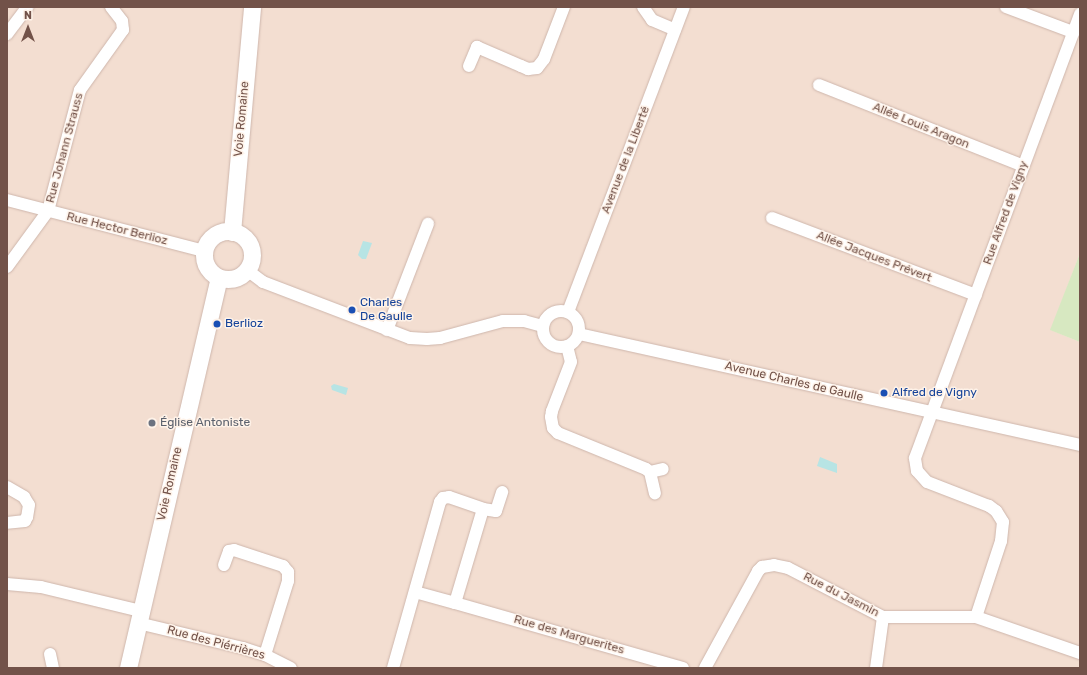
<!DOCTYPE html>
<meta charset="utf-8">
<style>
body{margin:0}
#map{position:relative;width:1087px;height:675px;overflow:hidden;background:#fbeee2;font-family:Rubik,sans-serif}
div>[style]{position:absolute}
.residential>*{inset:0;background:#f3ded1}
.green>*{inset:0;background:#d7e8c1}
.water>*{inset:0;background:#b7e4e4}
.roads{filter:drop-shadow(0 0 1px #ceb6ac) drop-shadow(0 0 1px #ceb6ac)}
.street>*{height:12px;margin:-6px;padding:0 6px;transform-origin:6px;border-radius:6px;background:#fff}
.street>.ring{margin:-6px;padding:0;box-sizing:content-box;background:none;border:12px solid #fff;border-radius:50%}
.secondary>*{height:17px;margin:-8.5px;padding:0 8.5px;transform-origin:8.5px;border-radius:8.5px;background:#fff}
.secondary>.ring{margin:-8.5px;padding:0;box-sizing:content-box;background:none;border:17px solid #fff;border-radius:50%}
.dots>*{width:11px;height:11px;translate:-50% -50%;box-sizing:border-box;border:2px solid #fef2e8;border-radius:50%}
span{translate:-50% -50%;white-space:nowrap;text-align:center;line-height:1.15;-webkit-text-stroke:3px #fef2e8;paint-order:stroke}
.street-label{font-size:12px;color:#725249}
.transit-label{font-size:12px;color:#164399}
.left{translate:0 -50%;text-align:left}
.worship-label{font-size:12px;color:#5b616d}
.frame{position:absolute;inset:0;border:8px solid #725249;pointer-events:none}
.north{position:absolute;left:8px;top:8px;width:40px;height:40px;-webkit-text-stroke:3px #fef2e8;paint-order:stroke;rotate:0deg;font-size:11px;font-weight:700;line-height:16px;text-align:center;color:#725249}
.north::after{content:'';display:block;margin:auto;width:14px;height:18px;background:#725249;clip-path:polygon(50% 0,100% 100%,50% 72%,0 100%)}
</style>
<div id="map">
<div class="residential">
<div style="clip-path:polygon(7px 7px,1080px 7px,1080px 253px,1051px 330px,1080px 342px,1080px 668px,7px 668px)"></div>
</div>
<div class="green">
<div style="clip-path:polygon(1080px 253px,1080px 342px,1050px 330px)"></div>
</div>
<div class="water">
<div style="clip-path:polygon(363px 241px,372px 243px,366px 259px,362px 259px,358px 255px)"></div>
<div style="clip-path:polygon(334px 384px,348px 388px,346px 395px,332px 390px,331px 386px)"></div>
<div style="clip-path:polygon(820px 457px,837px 464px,837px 473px,817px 466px)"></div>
</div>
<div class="roads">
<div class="street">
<div style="left:643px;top:7px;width:16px;rotate:55deg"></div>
<div style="left:652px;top:20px;width:25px;rotate:23deg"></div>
<div style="left:1006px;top:7px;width:72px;rotate:20.5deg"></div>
<div style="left:7px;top:34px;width:34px;rotate:-53deg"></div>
<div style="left:469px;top:66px;width:21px;rotate:-67deg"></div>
<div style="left:477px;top:47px;width:48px;rotate:23.4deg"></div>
<div style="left:521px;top:66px;width:8px;rotate:23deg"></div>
<div style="left:528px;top:69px;width:9px;rotate:-6deg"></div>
<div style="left:537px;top:68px;width:11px;rotate:-52deg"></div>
<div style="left:544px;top:59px;width:56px;rotate:-69deg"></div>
<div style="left:819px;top:85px;width:220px;rotate:21.6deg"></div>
<div style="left:7px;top:200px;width:203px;rotate:14.5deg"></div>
<div style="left:772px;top:218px;width:218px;rotate:20.7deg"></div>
<div style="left:7px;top:267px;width:69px;rotate:-53.8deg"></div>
<div style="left:48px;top:211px;width:125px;rotate:-75.2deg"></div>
<div style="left:80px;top:90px;width:74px;rotate:-54.4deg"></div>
<div style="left:123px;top:30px;width:9px;rotate:-96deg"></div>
<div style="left:122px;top:21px;width:18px;rotate:-128deg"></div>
<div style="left:247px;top:270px;width:20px;rotate:37deg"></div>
<div style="left:263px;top:282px;width:157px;rotate:20.9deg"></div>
<div style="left:410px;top:338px;width:17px;rotate:3deg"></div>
<div style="left:427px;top:339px;width:13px;rotate:-4deg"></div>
<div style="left:440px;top:338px;width:65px;rotate:-15.1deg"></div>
<div style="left:503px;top:321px;width:21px"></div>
<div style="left:524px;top:321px;width:20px;rotate:15deg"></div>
<div class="ring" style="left:543px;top:311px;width:24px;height:24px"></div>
<div style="left:568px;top:312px;width:326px;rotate:-69.2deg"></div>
<div style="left:387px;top:330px;width:114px;rotate:-68.9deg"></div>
<div style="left:579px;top:334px;width:513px;rotate:12.49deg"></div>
<div style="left:567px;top:346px;width:16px;rotate:76deg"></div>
<div style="left:571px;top:362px;width:53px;rotate:111.2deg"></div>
<div style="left:552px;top:411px;width:6px;rotate:99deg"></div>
<div style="left:551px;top:417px;width:11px;rotate:80deg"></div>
<div style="left:553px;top:428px;width:7px;rotate:45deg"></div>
<div style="left:558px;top:433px;width:95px;rotate:22.2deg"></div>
<div style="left:646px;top:469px;width:5px;rotate:37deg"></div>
<div style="left:650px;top:472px;width:22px;rotate:77deg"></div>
<div style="left:650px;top:472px;width:13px;rotate:-13deg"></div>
<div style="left:7px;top:487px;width:20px;rotate:30deg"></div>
<div style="left:24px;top:497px;width:9px;rotate:58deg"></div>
<div style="left:29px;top:505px;width:12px;rotate:99deg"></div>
<div style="left:27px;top:517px;width:4px;rotate:117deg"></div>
<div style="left:25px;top:521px;width:18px;rotate:174deg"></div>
<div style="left:483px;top:509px;width:13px;rotate:9deg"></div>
<div style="left:496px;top:511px;width:20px;rotate:-72deg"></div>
<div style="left:224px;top:565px;width:15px;rotate:-70deg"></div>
<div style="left:229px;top:551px;width:5px;rotate:-11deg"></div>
<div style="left:234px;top:550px;width:52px;rotate:18.1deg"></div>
<div style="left:283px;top:566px;width:8px;rotate:50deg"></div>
<div style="left:288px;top:572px;width:9px;rotate:90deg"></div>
<div style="left:288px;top:581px;width:77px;rotate:107.3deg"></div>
<div style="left:7px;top:584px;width:34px;rotate:5deg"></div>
<div style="left:41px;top:587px;width:103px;rotate:13.5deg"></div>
<div style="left:415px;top:592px;width:41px;rotate:15.4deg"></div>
<div style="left:976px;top:617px;width:80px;rotate:-71.8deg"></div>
<div style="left:1001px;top:541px;width:19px;rotate:-84deg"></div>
<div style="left:1003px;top:522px;width:13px;rotate:-122deg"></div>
<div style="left:996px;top:511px;width:9px;rotate:-144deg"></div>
<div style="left:989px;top:506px;width:66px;rotate:-158.8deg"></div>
<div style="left:927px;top:482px;width:15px;rotate:-132deg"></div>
<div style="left:917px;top:471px;width:13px;rotate:-99deg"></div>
<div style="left:915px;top:458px;width:474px;rotate:-69.6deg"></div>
<div style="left:138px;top:623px;width:108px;rotate:13.4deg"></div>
<div style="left:243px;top:648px;width:23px;rotate:18deg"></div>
<div style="left:265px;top:655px;width:29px;rotate:27deg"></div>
<div style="left:50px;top:654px;width:14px;rotate:78deg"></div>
<div style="left:393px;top:668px;width:173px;rotate:-74.2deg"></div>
<div style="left:440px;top:502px;width:5px;rotate:-53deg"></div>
<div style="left:443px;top:498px;width:6px;rotate:-9deg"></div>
<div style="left:449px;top:497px;width:36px;rotate:19deg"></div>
<div style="left:483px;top:509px;width:98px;rotate:106.6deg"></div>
<div style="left:455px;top:603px;width:237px;rotate:15.9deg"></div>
<div style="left:705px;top:668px;width:111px;rotate:-61.3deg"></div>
<div style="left:758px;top:571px;width:6px;rotate:-45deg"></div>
<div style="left:762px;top:567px;width:12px;rotate:-9deg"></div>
<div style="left:774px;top:565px;width:14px;rotate:12deg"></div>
<div style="left:788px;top:568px;width:107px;rotate:27.3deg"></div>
<div style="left:883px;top:617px;width:93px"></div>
<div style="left:976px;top:617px;width:110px;rotate:19.1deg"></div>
<div style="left:876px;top:668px;width:51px;rotate:-82.2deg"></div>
</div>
<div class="secondary">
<div class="ring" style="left:204px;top:231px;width:31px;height:31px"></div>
<div style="left:232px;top:232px;width:226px;rotate:-84.9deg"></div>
<div style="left:128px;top:668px;width:400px;rotate:-76.9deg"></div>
</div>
</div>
<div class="dots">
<div style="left:352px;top:310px;background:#1a4fb4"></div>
<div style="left:217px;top:324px;background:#1a4fb4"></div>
<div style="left:884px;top:393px;background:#1a4fb4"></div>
<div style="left:152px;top:423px;background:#6b7280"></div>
</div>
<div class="street-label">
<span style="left:242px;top:119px;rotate:-85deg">Voie Romaine</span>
<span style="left:921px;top:126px;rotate:22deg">Allée Louis Aragon</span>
<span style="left:65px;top:148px;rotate:-75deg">Rue Johann Strauss</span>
<span style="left:626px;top:160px;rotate:-69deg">Avenue de la Liberté</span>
<span style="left:1006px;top:213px;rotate:-70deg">Rue Alfred de Vigny</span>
<span style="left:117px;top:229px;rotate:14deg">Rue Hector Berlioz</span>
<span style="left:874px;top:257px;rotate:21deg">Allée Jacques Prévert</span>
<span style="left:794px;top:382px;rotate:13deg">Avenue Charles de Gaulle</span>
<span style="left:170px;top:484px;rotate:-77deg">Voie Romaine</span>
<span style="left:841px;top:595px;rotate:27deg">Rue du Jasmin</span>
<span style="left:569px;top:635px;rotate:16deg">Rue des Marguerites</span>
<span style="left:216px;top:643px;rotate:15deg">Rue des Piérrières</span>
</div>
<div class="transit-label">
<span class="left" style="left:360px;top:310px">Charles<br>De Gaulle</span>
<span class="left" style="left:225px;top:324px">Berlioz</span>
<span class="left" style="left:892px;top:393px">Alfred de Vigny</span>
</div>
<div class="worship-label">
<span class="left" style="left:160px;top:423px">Église Antoniste</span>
</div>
<div class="frame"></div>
<div class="north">N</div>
</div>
